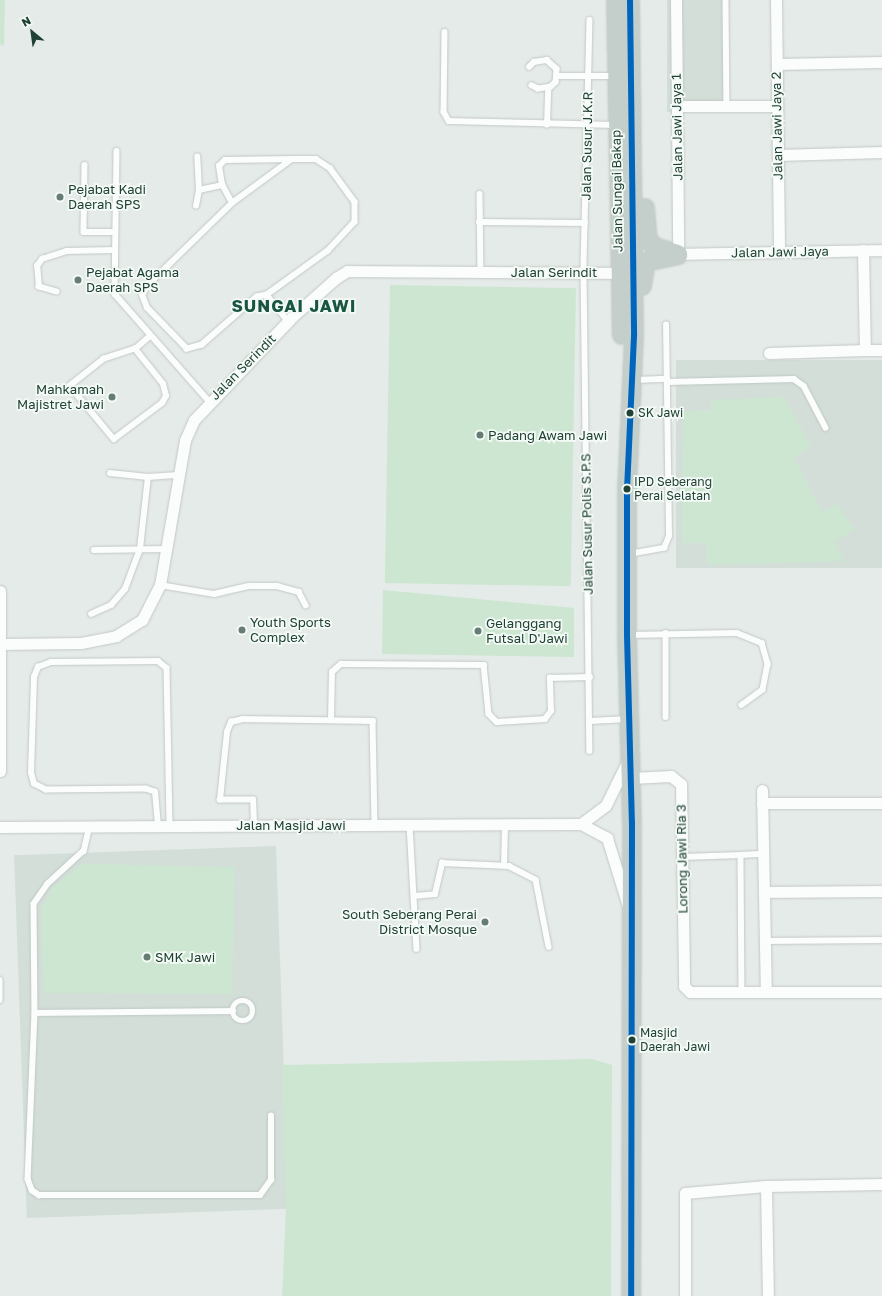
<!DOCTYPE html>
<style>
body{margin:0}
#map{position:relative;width:882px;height:1296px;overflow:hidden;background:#e5ebe8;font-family:"Golos Text",sans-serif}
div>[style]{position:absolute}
.built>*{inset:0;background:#d2ded7;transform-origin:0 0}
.green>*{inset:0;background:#cde6d2;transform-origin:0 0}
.roads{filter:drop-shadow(0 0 1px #c2c8c5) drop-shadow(0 0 1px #c2c8c5)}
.service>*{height:5.5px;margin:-2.75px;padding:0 2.75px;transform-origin:2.75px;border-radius:2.75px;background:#fbfcfc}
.service>.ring{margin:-2.75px;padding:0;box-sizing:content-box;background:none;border:5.5px solid #fbfcfc;border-radius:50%}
.minor>*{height:11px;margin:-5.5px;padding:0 5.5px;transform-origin:5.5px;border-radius:5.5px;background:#fbfcfc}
.trunk>*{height:18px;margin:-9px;padding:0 9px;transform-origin:9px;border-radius:9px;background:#c4ceca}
.bus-1>*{height:6px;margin:-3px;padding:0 3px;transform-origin:3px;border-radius:3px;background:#0065bd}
.dots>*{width:11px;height:11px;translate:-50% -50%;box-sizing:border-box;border:2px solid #f4faf6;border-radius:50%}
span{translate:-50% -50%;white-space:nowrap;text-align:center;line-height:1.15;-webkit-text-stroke:3.5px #f4faf6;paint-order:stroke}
.bus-label{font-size:12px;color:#204235}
.left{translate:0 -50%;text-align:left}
.street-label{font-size:13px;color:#204235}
.poi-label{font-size:13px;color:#204235}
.right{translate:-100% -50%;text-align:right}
.district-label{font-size:17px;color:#195641;font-weight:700;letter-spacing:1px}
.north{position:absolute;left:12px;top:12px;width:40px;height:40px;-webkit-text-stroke:3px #f4faf6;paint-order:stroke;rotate:331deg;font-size:11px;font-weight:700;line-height:16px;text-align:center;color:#204235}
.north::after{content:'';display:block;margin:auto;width:14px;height:18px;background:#204235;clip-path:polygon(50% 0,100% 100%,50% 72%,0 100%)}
</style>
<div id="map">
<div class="built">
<div style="left:667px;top:0;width:62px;height:112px"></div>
<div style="left:882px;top:360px;width:208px;height:206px;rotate:90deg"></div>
<div style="left:276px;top:846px;width:363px;height:262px;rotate:88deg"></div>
</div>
<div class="green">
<div style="clip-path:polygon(0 0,5px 0,4px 46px,0 44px)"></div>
<div style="left:390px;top:285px;width:186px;height:298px;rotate:1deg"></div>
<div style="clip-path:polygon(784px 397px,811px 446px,794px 457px,822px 512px,837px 504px,854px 529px,835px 541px,844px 561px,707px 565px,707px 543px,682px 543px,683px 411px,711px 410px,711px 400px)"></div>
<div style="clip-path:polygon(383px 590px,574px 608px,574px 657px,382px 654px)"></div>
<div style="clip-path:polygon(83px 864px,235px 867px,232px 994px,44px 993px,41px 909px,53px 887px)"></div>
<div style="clip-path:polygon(592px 1059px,612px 1065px,611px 1296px,282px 1296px,286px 1209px,282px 1065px)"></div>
</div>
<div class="roads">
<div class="service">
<div style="left:726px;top:0;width:106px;rotate:89.5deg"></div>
<div style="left:590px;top:20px;width:252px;rotate:91.4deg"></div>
<div style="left:584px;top:272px;width:479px;rotate:89.3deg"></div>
<div style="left:445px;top:32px;width:80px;rotate:90.7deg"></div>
<div style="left:444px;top:112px;width:10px;rotate:61deg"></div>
<div style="left:449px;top:121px;width:167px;rotate:1.4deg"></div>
<div style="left:529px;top:67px;width:7px;rotate:-45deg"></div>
<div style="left:534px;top:62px;width:13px;rotate:-9deg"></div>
<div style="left:547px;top:60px;width:13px;rotate:42deg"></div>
<div style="left:557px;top:69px;width:13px;rotate:94deg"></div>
<div style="left:556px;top:82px;width:7px;rotate:135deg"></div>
<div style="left:551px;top:87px;width:13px;rotate:171deg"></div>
<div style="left:538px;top:89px;width:7px;rotate:-153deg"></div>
<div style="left:558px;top:76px;width:57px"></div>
<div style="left:547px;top:125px;width:36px;rotate:-88deg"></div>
<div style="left:117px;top:151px;width:143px;rotate:90.8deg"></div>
<div style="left:115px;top:294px;width:142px;rotate:48.7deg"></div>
<div style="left:292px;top:159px;width:24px"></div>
<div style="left:316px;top:159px;width:17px;rotate:33deg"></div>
<div style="left:330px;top:168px;width:42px;rotate:53.7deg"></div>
<div style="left:355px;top:202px;width:20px;rotate:90deg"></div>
<div style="left:355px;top:222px;width:40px;rotate:133deg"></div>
<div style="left:328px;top:251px;width:75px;rotate:144.2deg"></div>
<div style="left:267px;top:295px;width:10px;rotate:169deg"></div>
<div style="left:257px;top:297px;width:73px;rotate:138.9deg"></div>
<div style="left:202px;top:345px;width:16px;rotate:165deg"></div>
<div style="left:187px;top:349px;width:57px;rotate:-134.3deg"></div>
<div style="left:147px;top:308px;width:14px;rotate:-111deg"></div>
<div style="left:142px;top:295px;width:13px;rotate:-58deg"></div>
<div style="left:149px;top:284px;width:116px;rotate:-44.3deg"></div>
<div style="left:232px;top:203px;width:74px;rotate:-36.3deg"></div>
<div style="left:85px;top:165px;width:67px;rotate:90.9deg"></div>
<div style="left:84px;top:232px;width:30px"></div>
<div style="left:199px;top:190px;width:24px;rotate:-12deg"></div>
<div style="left:480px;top:194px;width:78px;rotate:89.3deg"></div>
<div style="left:232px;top:203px;width:21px;rotate:-119deg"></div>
<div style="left:222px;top:185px;width:19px;rotate:-99deg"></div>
<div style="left:219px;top:166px;width:8px;rotate:-45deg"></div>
<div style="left:225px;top:160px;width:67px;rotate:-0.9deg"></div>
<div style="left:196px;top:206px;width:16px;rotate:-79deg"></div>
<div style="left:199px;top:190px;width:33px;rotate:-93deg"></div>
<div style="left:479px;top:222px;width:106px;rotate:0.5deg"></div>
<div style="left:57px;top:292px;width:19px;rotate:-164deg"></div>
<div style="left:39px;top:287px;width:21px;rotate:-95deg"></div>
<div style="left:37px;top:266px;width:9px;rotate:-54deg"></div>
<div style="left:42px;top:259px;width:26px;rotate:-18deg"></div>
<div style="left:67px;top:251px;width:47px;rotate:-1.2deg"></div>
<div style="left:267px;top:295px;width:33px;rotate:51deg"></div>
<div style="left:135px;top:349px;width:33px;rotate:162deg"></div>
<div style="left:104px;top:359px;width:43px;rotate:141.5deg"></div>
<div style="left:70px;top:386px;width:69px;rotate:50.3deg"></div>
<div style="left:114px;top:439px;width:60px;rotate:-36.9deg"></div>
<div style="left:162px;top:403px;width:8px;rotate:-60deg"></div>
<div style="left:166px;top:396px;width:12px;rotate:-104deg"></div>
<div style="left:163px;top:384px;width:45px;rotate:-128.7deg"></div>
<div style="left:135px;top:349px;width:20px;rotate:-41deg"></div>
<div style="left:635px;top:380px;width:32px;rotate:-2deg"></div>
<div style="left:667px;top:382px;width:127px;rotate:-1.4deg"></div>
<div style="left:794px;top:379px;width:12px;rotate:35deg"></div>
<div style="left:804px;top:386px;width:47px;rotate:62.4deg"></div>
<div style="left:110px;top:473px;width:38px;rotate:6deg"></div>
<div style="left:148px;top:477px;width:30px;rotate:-4deg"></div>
<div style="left:94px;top:550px;width:72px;rotate:-0.8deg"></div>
<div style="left:629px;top:554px;width:36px;rotate:-10deg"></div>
<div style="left:664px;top:548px;width:13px;rotate:-67deg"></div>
<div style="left:669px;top:536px;width:211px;rotate:-90.8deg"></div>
<div style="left:160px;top:585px;width:55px;rotate:9.5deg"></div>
<div style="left:214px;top:594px;width:36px;rotate:-13deg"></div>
<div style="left:249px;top:586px;width:28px"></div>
<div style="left:277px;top:586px;width:23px;rotate:15deg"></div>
<div style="left:299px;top:592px;width:15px;rotate:62deg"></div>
<div style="left:91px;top:614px;width:22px;rotate:-24deg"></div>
<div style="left:111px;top:605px;width:21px;rotate:-49deg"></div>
<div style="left:125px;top:589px;width:43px;rotate:-69.4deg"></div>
<div style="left:140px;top:549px;width:72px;rotate:-83.7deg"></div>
<div style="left:666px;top:633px;width:84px;rotate:90deg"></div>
<div style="left:629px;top:635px;width:108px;rotate:-1.1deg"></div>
<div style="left:737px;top:633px;width:27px;rotate:22deg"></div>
<div style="left:762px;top:643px;width:22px;rotate:74deg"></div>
<div style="left:768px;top:664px;width:26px;rotate:101deg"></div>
<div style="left:763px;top:690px;width:26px;rotate:144deg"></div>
<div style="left:331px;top:719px;width:47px;rotate:-88.8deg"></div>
<div style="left:332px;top:672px;width:12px;rotate:-42deg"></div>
<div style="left:341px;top:664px;width:143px;rotate:0.4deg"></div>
<div style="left:484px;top:665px;width:49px;rotate:84.2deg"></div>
<div style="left:489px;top:714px;width:11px;rotate:45deg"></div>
<div style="left:497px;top:722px;width:48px;rotate:-3.6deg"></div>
<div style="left:545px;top:719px;width:10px;rotate:-53deg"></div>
<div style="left:551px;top:711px;width:33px;rotate:-92deg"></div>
<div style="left:550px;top:678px;width:40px;rotate:-1.4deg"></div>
<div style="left:590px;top:721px;width:38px;rotate:-3deg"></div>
<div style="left:254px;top:825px;width:25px;rotate:-92deg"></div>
<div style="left:253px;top:800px;width:33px;rotate:180deg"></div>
<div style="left:220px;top:800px;width:68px;rotate:-84.1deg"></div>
<div style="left:227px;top:732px;width:11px;rotate:-68deg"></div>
<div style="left:231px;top:722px;width:12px;rotate:-14deg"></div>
<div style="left:243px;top:719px;width:130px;rotate:0.9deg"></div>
<div style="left:373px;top:721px;width:104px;rotate:88.9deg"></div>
<div style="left:410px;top:825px;width:124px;rotate:86.8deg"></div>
<div style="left:90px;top:826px;width:26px;rotate:103deg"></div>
<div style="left:84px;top:851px;width:49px;rotate:137.5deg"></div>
<div style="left:48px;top:884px;width:24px;rotate:125deg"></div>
<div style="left:34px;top:904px;width:109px;rotate:89.5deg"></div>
<div style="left:35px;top:1013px;width:166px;rotate:92.4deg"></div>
<div style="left:28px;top:1179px;width:12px;rotate:70deg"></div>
<div style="left:32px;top:1190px;width:9px;rotate:36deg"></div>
<div style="left:39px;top:1195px;width:221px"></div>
<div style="left:260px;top:1195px;width:19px;rotate:-54deg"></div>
<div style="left:271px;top:1180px;width:64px;rotate:-90deg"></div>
<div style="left:158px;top:826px;width:34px;rotate:-95deg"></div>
<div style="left:155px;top:792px;width:9px;rotate:-162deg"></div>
<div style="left:146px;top:789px;width:100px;rotate:179.4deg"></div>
<div style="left:46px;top:790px;width:13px;rotate:-153deg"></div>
<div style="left:34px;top:784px;width:11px;rotate:-105deg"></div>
<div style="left:31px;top:773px;width:96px;rotate:-88.2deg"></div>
<div style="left:34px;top:677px;width:11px;rotate:-68deg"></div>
<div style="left:38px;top:667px;width:14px;rotate:-21deg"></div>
<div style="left:51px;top:662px;width:107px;rotate:-0.5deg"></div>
<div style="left:158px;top:661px;width:11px;rotate:38deg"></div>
<div style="left:167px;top:668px;width:158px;rotate:88.9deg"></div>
<div style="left:741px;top:855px;width:22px;rotate:-3deg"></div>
<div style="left:682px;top:857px;width:59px;rotate:-1.9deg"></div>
<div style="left:741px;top:855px;width:137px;rotate:89.6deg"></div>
<div style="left:504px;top:866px;width:42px;rotate:-88.6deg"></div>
<div style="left:414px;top:896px;width:21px;rotate:-5deg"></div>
<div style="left:435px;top:894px;width:32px;rotate:-77deg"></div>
<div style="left:442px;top:863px;width:67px;rotate:2.6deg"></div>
<div style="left:509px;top:866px;width:30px;rotate:27deg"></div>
<div style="left:536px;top:880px;width:68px;rotate:79deg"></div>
<div style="left:765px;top:941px;width:117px;rotate:-0.5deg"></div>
<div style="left:0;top:980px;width:20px;rotate:90deg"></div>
<div class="ring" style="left:233px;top:1001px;width:14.5px;height:14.5px"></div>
<div style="left:35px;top:1013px;width:198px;rotate:-0.6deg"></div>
</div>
<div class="minor">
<div style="left:676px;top:0;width:254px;rotate:89.5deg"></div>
<div style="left:678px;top:254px;width:204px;rotate:-1.1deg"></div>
<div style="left:776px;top:0;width:252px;rotate:89.3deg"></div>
<div style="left:777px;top:64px;width:105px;rotate:-1.1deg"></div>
<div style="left:677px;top:106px;width:100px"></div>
<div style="left:778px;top:155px;width:104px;rotate:-1.7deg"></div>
<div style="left:863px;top:250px;width:100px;rotate:88.9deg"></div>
<div style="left:865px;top:350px;width:17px"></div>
<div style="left:769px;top:353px;width:96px;rotate:-1.8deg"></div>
<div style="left:0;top:591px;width:180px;rotate:90deg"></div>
<div style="left:1px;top:644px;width:80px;rotate:-0.7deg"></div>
<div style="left:81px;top:643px;width:36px;rotate:-11deg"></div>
<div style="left:116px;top:636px;width:31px;rotate:-32deg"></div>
<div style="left:142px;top:620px;width:39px;rotate:-63deg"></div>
<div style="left:160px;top:585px;width:147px;rotate:-80.2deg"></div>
<div style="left:185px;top:440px;width:22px;rotate:-66deg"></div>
<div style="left:194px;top:420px;width:142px;rotate:-46.4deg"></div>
<div style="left:292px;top:317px;width:59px;rotate:-41.6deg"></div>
<div style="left:336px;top:278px;width:13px;rotate:-32deg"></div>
<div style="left:347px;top:271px;width:280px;rotate:0.4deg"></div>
<div style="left:631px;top:778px;width:40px;rotate:-2.9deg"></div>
<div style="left:671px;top:776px;width:13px;rotate:39deg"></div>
<div style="left:681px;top:784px;width:202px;rotate:89.1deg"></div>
<div style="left:684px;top:986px;width:8px;rotate:45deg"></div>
<div style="left:690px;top:992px;width:192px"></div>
<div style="left:762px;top:790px;width:202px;rotate:88.9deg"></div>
<div style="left:762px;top:803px;width:120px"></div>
<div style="left:581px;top:824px;width:31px;rotate:-37deg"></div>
<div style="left:606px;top:805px;width:50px;rotate:-63.9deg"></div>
<div style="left:0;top:827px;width:581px;rotate:-0.3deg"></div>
<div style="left:581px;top:824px;width:30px;rotate:28deg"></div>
<div style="left:607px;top:838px;width:68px;rotate:72.9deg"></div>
<div style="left:764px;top:892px;width:118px;rotate:-0.5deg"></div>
<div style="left:766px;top:1186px;width:110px;rotate:89deg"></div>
<div style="left:685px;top:1296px;width:103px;rotate:-90deg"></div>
<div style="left:685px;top:1193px;width:81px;rotate:-4.9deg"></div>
<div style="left:766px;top:1186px;width:116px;rotate:-1deg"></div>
</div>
<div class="trunk">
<div style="left:616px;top:0;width:335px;rotate:89deg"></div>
<div style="left:630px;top:0;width:336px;rotate:89.3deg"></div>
<div style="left:634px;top:336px;width:154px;rotate:92.6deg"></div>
<div style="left:627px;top:490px;width:145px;rotate:90deg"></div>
<div style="left:627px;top:635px;width:188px;rotate:88.5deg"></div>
<div style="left:632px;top:823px;width:473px;rotate:90.1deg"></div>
<div style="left:645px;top:208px;width:32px;rotate:85deg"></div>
<div style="left:648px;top:240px;width:10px;rotate:45deg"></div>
<div style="left:655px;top:247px;width:24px;rotate:17deg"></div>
<div style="left:642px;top:286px;width:24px;rotate:-81deg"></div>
<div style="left:646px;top:262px;width:33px;rotate:-12deg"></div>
</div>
</div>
<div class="bus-1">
<div style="left:630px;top:0;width:336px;rotate:89.3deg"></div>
<div style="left:634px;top:336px;width:154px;rotate:92.6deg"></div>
<div style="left:627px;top:490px;width:145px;rotate:90deg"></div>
<div style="left:627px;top:635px;width:188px;rotate:88.5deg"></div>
<div style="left:632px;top:823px;width:473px;rotate:90.1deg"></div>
</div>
<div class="dots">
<div style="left:60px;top:197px;background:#657d74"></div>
<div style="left:78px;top:280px;background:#657d74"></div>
<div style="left:112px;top:397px;background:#657d74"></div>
<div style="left:630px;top:413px;background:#204235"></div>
<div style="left:480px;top:435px;background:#657d74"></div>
<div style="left:627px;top:489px;background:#204235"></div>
<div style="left:242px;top:630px;background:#657d74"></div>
<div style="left:478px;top:631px;background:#657d74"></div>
<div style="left:485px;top:922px;background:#657d74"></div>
<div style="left:147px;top:957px;background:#657d74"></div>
<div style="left:632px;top:1040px;background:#204235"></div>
</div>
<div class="bus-label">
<span class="left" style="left:638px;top:413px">SK Jawi</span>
<span class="left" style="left:634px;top:489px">IPD Seberang<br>Perai Selatan</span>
<span class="left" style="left:640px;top:1040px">Masjid<br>Daerah Jawi</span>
</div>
<div class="street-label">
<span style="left:777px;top:126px;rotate:-91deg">Jalan Jawi Jaya 2</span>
<span style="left:677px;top:127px;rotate:-91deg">Jalan Jawi Jaya 1</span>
<span style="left:587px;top:146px;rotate:-89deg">Jalan Susur J.K.R</span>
<span style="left:617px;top:191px;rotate:-91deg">Jalan Sungai Bakap</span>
<span style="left:780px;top:252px;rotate:-1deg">Jalan Jawi Jaya</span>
<span style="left:554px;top:272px">Jalan Serindit</span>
<span style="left:243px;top:367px;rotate:-45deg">Jalan Serindit</span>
<span style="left:587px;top:524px;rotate:-91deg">Jalan Susur Polis S.P.S</span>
<span style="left:291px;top:825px">Jalan Masjid Jawi</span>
<span style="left:682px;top:859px;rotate:-91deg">Lorong Jawi Ria 3</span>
</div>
<div class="poi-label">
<span class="left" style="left:68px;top:197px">Pejabat Kadi<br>Daerah SPS</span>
<span class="left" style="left:86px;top:280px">Pejabat Agama<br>Daerah SPS</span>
<span class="right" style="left:104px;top:397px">Mahkamah<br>Majistret Jawi</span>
<span class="left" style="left:488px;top:435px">Padang Awam Jawi</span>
<span class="left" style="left:250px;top:630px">Youth Sports<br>Complex</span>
<span class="left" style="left:486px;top:631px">Gelanggang<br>Futsal D'Jawi</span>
<span class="right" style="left:477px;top:922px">South Seberang Perai<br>District Mosque</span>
<span class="left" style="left:155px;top:957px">SMK Jawi</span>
</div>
<div class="district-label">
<span style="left:294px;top:306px">SUNGAI JAWI</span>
</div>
<div class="north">N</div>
</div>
